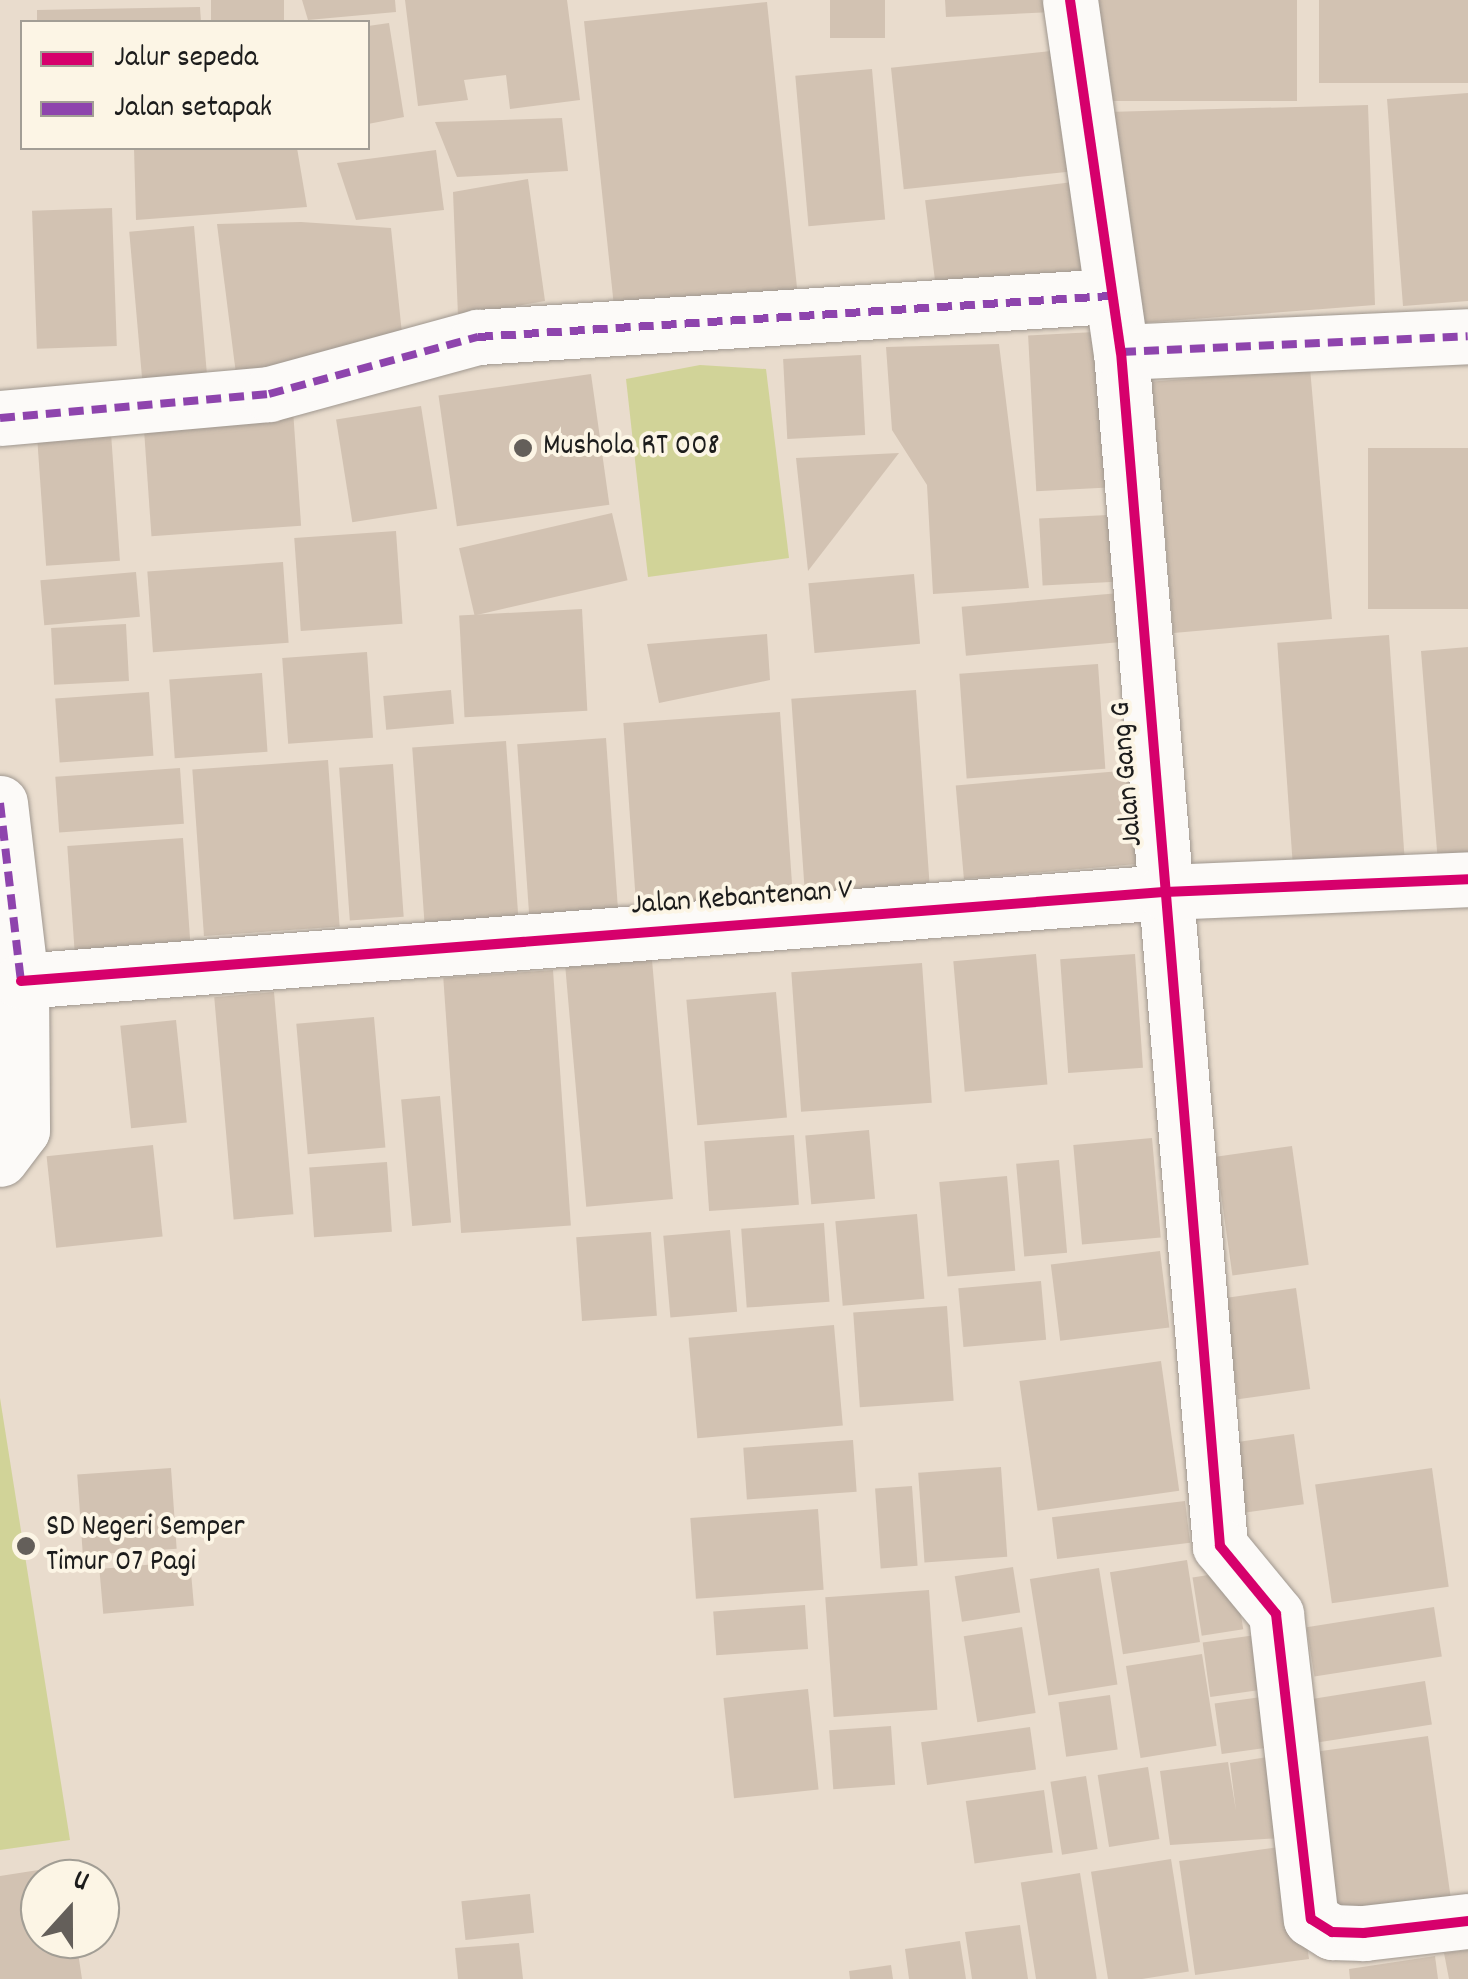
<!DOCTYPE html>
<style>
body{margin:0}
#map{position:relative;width:1468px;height:1979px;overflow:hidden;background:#e9dccd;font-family:Dekko,sans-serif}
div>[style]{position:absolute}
.green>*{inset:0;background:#d1d398}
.building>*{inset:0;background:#d2c2b2;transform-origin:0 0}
.roads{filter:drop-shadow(0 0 2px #9f978f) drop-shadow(0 0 2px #9f978f)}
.minor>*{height:55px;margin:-27.5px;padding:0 27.5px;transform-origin:27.5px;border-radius:27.5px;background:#fcfaf8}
.quiet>*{height:8px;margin-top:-4px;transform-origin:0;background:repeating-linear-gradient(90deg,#8e44ad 0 15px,transparent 0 23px)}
.cycleway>*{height:10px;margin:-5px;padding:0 5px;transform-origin:5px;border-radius:5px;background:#d6006c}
.dots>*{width:28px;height:28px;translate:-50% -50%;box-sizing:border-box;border:5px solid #fcf5e5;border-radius:50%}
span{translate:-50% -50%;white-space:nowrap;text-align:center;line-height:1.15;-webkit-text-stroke:8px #fcf5e5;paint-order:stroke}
.poi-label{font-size:30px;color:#1c1c1c}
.left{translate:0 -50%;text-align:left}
.street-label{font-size:30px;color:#1c1c1c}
.legend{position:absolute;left:20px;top:20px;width:350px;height:130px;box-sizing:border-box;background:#fcf5e5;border:2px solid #a29e95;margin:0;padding:12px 18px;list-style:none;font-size:30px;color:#1c1c1c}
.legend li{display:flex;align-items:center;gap:20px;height:50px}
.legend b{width:50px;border:2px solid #a29e95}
.north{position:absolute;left:20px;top:1859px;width:100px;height:100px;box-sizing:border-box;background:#fcf5e5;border:2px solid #a29e95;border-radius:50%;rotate:21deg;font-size:28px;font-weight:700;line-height:40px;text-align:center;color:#1c1c1c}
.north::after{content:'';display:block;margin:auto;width:35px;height:45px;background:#645f5a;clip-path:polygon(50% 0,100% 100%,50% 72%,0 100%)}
</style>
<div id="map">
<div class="green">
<div style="clip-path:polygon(700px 365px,766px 369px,789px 558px,648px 577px,626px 379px)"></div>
<div style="clip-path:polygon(0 1398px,70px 1840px,0 1850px)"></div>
</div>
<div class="building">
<div style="left:211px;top:0;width:73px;height:22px"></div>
<div style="clip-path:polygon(302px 0,395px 0,396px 12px,308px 20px)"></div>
<div style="clip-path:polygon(405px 0,567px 0,580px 100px,510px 109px,506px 75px,464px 80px,468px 100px,418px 106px)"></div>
<div style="left:830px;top:0;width:55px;height:38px"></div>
<div style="clip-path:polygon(945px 0,1052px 0,1053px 12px,946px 17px)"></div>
<div style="left:1093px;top:0;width:204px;height:101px"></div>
<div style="left:1319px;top:0;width:149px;height:83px"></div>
<div style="left:767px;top:2px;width:289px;height:184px;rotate:84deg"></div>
<div style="clip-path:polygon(200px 7px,201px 22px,37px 22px,37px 10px)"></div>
<div style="clip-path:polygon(389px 23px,404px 117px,368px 124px,368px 26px)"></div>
<div style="left:1070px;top:49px;width:122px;height:180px;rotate:84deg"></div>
<div style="left:872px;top:69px;width:151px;height:77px;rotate:85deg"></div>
<div style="clip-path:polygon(1468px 93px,1468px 301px,1403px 306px,1387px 99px)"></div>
<div style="clip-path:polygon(1368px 105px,1375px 305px,1141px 323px,1107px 112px)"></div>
<div style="clip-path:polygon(562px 118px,568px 171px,457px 177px,435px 122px)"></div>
<div style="clip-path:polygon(134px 148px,297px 148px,307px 207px,136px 220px)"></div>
<div style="clip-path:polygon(436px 150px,444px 210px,356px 220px,337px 163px)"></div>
<div style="clip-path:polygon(528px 179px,545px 301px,458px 316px,453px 192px)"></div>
<div style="left:1073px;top:182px;width:96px;height:149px;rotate:83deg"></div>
<div style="left:112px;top:208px;width:138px;height:80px;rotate:88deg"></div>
<div style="clip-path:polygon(301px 222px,391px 228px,403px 343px,237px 382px,217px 224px)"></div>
<div style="left:194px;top:226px;width:154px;height:65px;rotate:85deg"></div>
<div style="left:1114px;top:331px;width:156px;height:86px;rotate:87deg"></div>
<div style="clip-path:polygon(999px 344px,1029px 588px,933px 594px,927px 485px,892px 430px,886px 347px)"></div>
<div style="left:861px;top:355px;width:80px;height:78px;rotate:87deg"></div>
<div style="left:1310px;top:368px;width:252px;height:159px;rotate:85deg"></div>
<div style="left:591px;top:374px;width:132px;height:154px;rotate:82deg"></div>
<div style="left:421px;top:406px;width:104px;height:86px;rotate:81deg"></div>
<div style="left:293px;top:410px;width:116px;height:150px;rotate:86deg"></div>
<div style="left:111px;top:433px;width:128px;height:74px;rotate:86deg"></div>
<div style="left:1468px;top:448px;width:161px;height:100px;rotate:90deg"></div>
<div style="clip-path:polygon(899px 453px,808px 571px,796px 458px)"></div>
<div style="left:612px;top:513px;width:69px;height:157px;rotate:77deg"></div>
<div style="left:1127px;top:514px;width:67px;height:88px;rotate:87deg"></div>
<div style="left:396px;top:531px;width:93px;height:102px;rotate:86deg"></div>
<div style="left:283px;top:562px;width:81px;height:136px;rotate:86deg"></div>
<div style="left:136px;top:572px;width:45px;height:96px;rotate:85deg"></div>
<div style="left:914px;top:574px;width:70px;height:106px;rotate:85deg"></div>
<div style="left:1131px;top:592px;width:49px;height:170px;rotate:85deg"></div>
<div style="left:582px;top:609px;width:102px;height:123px;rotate:87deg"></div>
<div style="left:126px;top:624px;width:57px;height:75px;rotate:87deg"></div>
<div style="clip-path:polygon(767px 634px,770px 680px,659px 703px,647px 644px)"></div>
<div style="left:1389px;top:635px;width:225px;height:112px;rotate:86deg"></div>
<div style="clip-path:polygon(1468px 647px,1468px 861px,1438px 863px,1421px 651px)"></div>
<div style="left:367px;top:652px;width:86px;height:85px;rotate:86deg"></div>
<div style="left:1098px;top:664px;width:105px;height:139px;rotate:86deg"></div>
<div style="left:262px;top:673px;width:79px;height:93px;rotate:86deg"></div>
<div style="left:451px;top:690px;width:34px;height:68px;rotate:85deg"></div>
<div style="left:916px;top:690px;width:197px;height:125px;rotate:86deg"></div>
<div style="left:149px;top:692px;width:64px;height:94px;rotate:86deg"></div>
<div style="left:780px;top:712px;width:188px;height:157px;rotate:86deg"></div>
<div style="left:606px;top:738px;width:178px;height:89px;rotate:86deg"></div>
<div style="left:506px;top:741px;width:182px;height:94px;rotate:86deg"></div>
<div style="left:328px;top:760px;width:167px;height:136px;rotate:86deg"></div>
<div style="left:393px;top:764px;width:153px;height:54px;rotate:86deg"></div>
<div style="left:180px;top:768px;width:56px;height:125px;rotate:86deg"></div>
<div style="left:1143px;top:769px;width:94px;height:188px;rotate:85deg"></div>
<div style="left:183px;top:838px;width:111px;height:116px;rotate:86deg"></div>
<div style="left:1036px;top:954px;width:131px;height:83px;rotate:85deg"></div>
<div style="left:1135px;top:954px;width:114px;height:75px;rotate:86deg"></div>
<div style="left:652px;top:960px;width:240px;height:87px;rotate:85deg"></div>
<div style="left:922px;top:963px;width:140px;height:131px;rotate:86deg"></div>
<div style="left:553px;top:970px;width:256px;height:110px;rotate:86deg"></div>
<div style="left:274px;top:992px;width:223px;height:60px;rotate:85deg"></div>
<div style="left:776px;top:992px;width:126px;height:90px;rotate:85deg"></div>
<div style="left:374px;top:1017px;width:131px;height:78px;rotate:85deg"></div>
<div style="left:176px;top:1020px;width:103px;height:56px;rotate:84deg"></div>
<div style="left:440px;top:1096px;width:127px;height:39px;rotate:85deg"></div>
<div style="left:869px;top:1130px;width:69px;height:64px;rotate:85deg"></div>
<div style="left:794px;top:1135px;width:70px;height:90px;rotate:86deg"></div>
<div style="left:1152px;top:1138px;width:100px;height:79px;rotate:85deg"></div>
<div style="left:153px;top:1145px;width:92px;height:107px;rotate:84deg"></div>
<div style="left:1292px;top:1146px;width:120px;height:77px;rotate:82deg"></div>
<div style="left:1059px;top:1160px;width:93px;height:43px;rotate:85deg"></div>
<div style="left:387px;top:1162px;width:70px;height:78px;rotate:86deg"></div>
<div style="left:1007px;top:1176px;width:95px;height:68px;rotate:85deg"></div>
<div style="left:917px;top:1214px;width:85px;height:82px;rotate:85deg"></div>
<div style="left:824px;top:1223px;width:79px;height:83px;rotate:86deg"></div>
<div style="left:730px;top:1230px;width:82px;height:67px;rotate:85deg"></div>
<div style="left:651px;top:1232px;width:84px;height:75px;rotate:86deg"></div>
<div style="left:1160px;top:1251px;width:77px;height:110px;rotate:83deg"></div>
<div style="left:1041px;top:1281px;width:59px;height:83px;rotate:85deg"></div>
<div style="left:1296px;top:1288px;width:102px;height:73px;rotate:82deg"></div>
<div style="left:947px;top:1306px;width:95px;height:94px;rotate:86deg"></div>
<div style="left:834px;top:1325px;width:101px;height:146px;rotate:85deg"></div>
<div style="left:1161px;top:1361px;width:131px;height:143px;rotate:82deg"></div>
<div style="left:1294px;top:1434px;width:71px;height:64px;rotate:82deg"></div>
<div style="left:853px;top:1440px;width:52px;height:110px;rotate:86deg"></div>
<div style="left:1001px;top:1467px;width:90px;height:83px;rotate:86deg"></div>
<div style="left:171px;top:1468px;width:81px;height:94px;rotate:86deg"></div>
<div style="left:1432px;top:1468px;width:120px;height:118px;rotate:82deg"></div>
<div style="left:912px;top:1486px;width:80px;height:37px;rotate:86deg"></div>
<div style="left:1185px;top:1501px;width:42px;height:134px;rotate:83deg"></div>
<div style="left:818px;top:1509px;width:81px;height:128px;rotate:86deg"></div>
<div style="left:1187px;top:1560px;width:83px;height:78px;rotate:81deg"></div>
<div style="left:190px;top:1561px;width:45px;height:91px;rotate:85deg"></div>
<div style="left:1013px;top:1567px;width:46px;height:59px;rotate:81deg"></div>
<div style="left:1099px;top:1568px;width:118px;height:70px;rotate:81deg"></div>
<div style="left:1234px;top:1571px;width:59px;height:42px;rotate:81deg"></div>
<div style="left:929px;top:1590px;width:120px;height:104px;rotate:86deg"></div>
<div style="left:805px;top:1605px;width:44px;height:92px;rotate:86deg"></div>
<div style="left:1434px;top:1607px;width:50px;height:129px;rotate:81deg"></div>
<div style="left:1022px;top:1627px;width:87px;height:59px;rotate:81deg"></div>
<div style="left:1270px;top:1633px;width:55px;height:68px;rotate:82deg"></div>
<div style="left:1202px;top:1654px;width:93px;height:77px;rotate:81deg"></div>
<div style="left:1425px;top:1681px;width:44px;height:124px;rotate:81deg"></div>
<div style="left:808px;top:1689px;width:101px;height:85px;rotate:84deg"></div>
<div style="left:1110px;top:1695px;width:55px;height:52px;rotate:82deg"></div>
<div style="left:1275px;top:1695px;width:51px;height:61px;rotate:82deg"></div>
<div style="left:891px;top:1726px;width:59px;height:62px;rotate:86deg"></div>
<div style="left:1030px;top:1727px;width:43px;height:110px;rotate:82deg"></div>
<div style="left:1428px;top:1736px;width:169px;height:113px;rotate:82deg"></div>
<div style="clip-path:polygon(1285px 1754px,1297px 1837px,1170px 1845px,1160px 1771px,1228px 1762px,1236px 1811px,1230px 1763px)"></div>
<div style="left:1148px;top:1767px;width:73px;height:51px;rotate:81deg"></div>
<div style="left:1086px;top:1776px;width:74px;height:36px;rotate:81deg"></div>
<div style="left:1044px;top:1790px;width:63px;height:79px;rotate:82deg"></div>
<div style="left:1293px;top:1845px;width:115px;height:115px;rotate:82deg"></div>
<div style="left:1171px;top:1859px;width:114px;height:81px;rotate:81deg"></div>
<div style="clip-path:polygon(64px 1866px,66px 1879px,40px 1879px,40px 1939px,76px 1939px,82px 1979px,0 1979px,0 1876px)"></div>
<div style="left:1080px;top:1873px;width:107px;height:60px;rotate:81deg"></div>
<div style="left:530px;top:1894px;width:39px;height:69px;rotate:84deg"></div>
<div style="clip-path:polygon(1020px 1925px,1028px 1979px,972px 1979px,965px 1932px)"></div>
<div style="clip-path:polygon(960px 1941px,966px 1979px,909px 1979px,905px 1949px)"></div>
<div style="clip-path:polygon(519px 1943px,523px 1979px,458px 1979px,455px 1948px)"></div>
<div style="clip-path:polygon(1468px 1950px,1468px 1979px,1449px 1979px,1444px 1953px)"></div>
<div style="clip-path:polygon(1435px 1956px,1438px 1979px,1350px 1979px,1349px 1969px)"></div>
<div style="clip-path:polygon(891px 1965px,893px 1979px,850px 1979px,849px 1971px)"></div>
</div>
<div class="roads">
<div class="minor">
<div style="left:1070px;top:0;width:356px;rotate:81.8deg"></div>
<div style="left:1121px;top:352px;width:1198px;rotate:85.26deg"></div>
<div style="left:1220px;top:1546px;width:88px;rotate:50.5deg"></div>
<div style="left:1276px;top:1614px;width:307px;rotate:83.5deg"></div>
<div style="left:1311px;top:1919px;width:25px;rotate:32deg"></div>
<div style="left:1332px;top:1932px;width:32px;rotate:2deg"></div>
<div style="left:1364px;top:1933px;width:105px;rotate:-6.6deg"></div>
<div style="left:1121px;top:352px;width:347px;rotate:-2.6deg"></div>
<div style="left:0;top:418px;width:270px;rotate:-5.1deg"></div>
<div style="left:269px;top:394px;width:217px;rotate:-15.3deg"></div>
<div style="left:478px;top:337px;width:634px;rotate:-3.71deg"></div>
<div style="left:0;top:803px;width:179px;rotate:83.3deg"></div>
<div style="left:21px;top:981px;width:149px;rotate:89.6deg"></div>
<div style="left:22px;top:1130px;width:36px;rotate:127deg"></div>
<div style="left:21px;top:981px;width:1146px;rotate:-4.45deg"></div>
<div style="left:1164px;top:892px;width:304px;rotate:-2.4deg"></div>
</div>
</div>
<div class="quiet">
<div style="left:1121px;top:352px;width:347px;rotate:-2.6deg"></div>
<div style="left:0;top:418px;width:270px;rotate:-5.1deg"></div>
<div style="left:269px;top:394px;width:217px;rotate:-15.3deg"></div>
<div style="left:478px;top:337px;width:634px;rotate:-3.71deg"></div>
<div style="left:0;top:803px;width:179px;rotate:83.3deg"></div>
</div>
<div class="cycleway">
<div style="left:1070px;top:0;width:356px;rotate:81.8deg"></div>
<div style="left:1121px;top:352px;width:1198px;rotate:85.26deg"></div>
<div style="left:1220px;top:1546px;width:88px;rotate:50.5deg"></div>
<div style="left:1276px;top:1614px;width:307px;rotate:83.5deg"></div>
<div style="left:1311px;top:1919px;width:25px;rotate:32deg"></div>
<div style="left:1332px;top:1932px;width:32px;rotate:2deg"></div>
<div style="left:1364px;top:1933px;width:105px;rotate:-6.6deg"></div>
<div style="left:21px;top:981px;width:1146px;rotate:-4.45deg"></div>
<div style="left:1164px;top:892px;width:304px;rotate:-2.4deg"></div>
</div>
<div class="dots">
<div style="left:523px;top:448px;background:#645f5a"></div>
<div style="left:26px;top:1546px;background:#645f5a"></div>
</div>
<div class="poi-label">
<span class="left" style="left:543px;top:448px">Mushola RT 008</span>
<span class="left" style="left:46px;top:1546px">SD Negeri Semper<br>Timur 07 Pagi</span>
</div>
<div class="street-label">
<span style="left:1129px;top:774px;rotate:-95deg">Jalan Gang G</span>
<span style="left:742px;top:900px;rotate:-4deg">Jalan Kebantenan V</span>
</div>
<ul class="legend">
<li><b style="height:12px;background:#d6006c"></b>Jalur sepeda</li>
<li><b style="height:12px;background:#8e44ad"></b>Jalan setapak</li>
</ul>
<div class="north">U</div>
</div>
